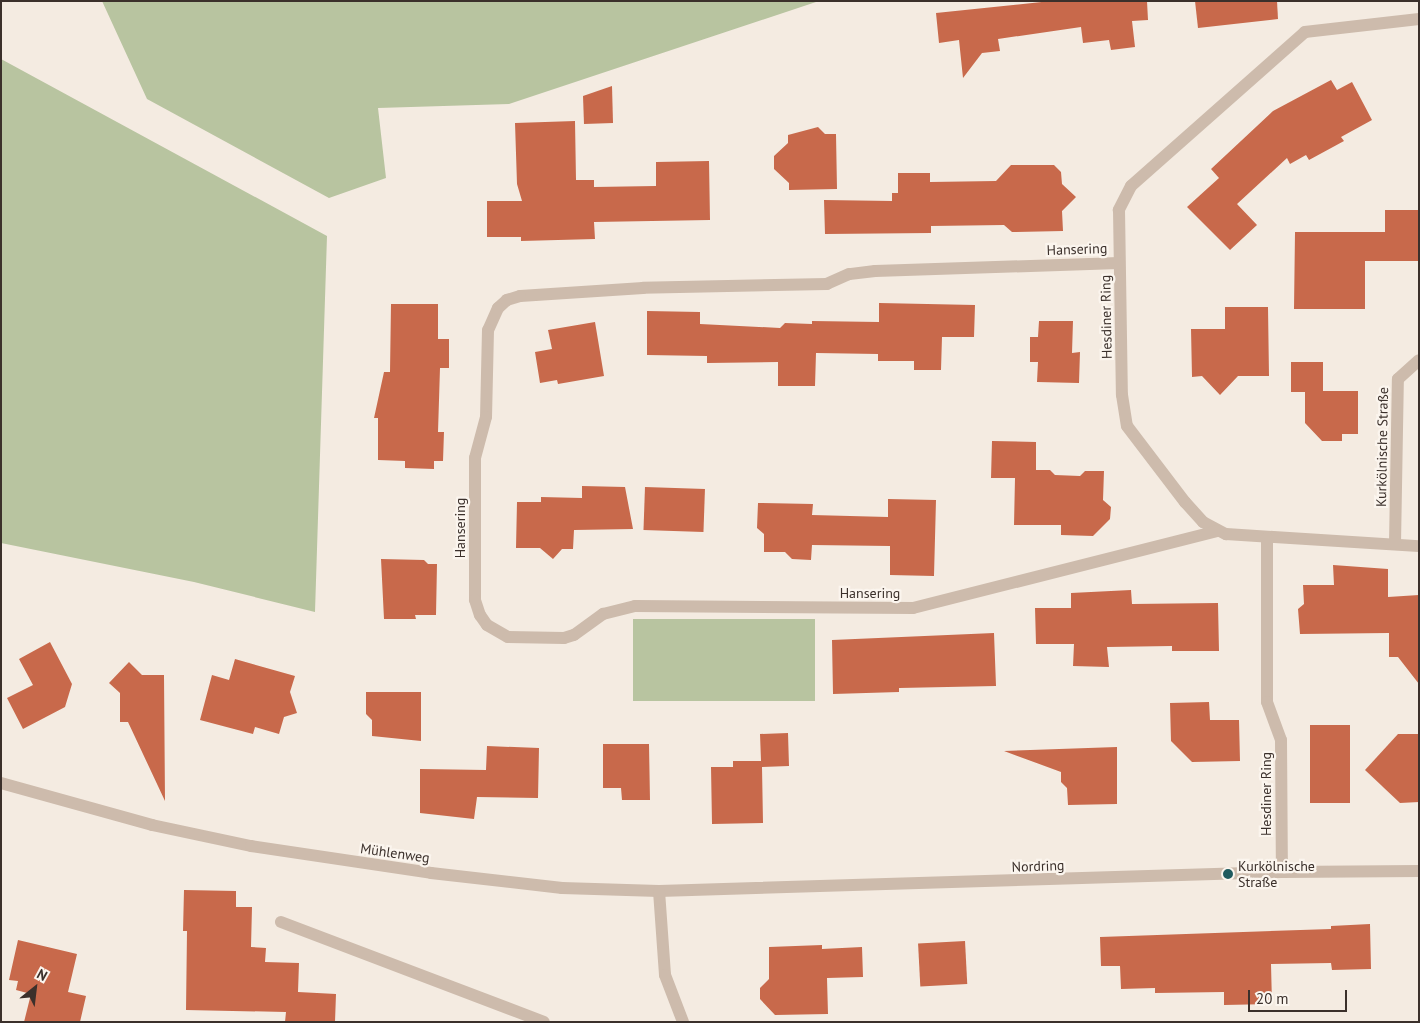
<!DOCTYPE html>
<meta charset="utf-8">
<style>
body{margin:0}
#map{position:relative;width:1420px;height:1023px;overflow:hidden;background:#f4ebe1;font-family:"PT Sans",sans-serif}
div>[style]{position:absolute}
.green>*{inset:0;background:#b8c4a0;transform-origin:0 0}
.building>*{inset:0;background:#c8694b;transform-origin:0 0}
.minor>*{height:12px;margin:-6px;padding:0 6px;transform-origin:6px;border-radius:6px;background:#cdbbac}
.dots>*{width:14px;height:14px;translate:-50% -50%;box-sizing:border-box;border:2px solid #fbf5ee;border-radius:50%}
span{translate:-50% -50%;white-space:nowrap;text-align:center;line-height:1.15;-webkit-text-stroke:4.5px #fbf5ee;paint-order:stroke}
.street-label{font-size:14px;color:#3b302b}
.poi-label{font-size:14px;color:#3b302b}
.left{translate:0 -50%;text-align:left}
.frame{position:absolute;inset:0;border:2px solid #3b302b;pointer-events:none}
.north{position:absolute;left:10px;top:963px;width:50px;height:50px;-webkit-text-stroke:4px #fbf5ee;paint-order:stroke;rotate:29deg;font-size:14px;font-weight:700;line-height:20px;text-align:center;color:#3b302b}
.north::after{content:'';display:block;margin:auto;width:18px;height:22px;background:#3b302b;clip-path:polygon(50% 0,100% 100%,50% 72%,0 100%)}
.scale{position:absolute;left:1248px;top:990px;width:99px;height:22px;box-sizing:border-box;border:2px solid #3b302b;border-top:0;padding-left:6px;font-size:15px;line-height:18px;white-space:nowrap;color:#3b302b;-webkit-text-stroke:4px #fbf5ee;paint-order:stroke}
</style>
<div id="map">
<div class="green">
<div style="clip-path:polygon(102px 1px,819px 1px,509px 104px,378px 108px,386px 178px,329px 198px,147px 99px)"></div>
<div style="clip-path:polygon(1px 59px,327px 236px,315px 612px,194px 582px,1px 543px)"></div>
<div style="left:815px;top:619px;width:82px;height:182px;rotate:90deg"></div>
</div>
<div class="building">
<div style="clip-path:polygon(1051px 1px,1147px 1px,1148px 20px,1132px 21px,1135px 47px,1111px 50px,1109px 40px,1083px 43px,1081px 27px,998px 39px,1000px 51px,982px 53px,963px 78px,959px 40px,939px 43px,936px 13px)"></div>
<div style="clip-path:polygon(1195px 1px,1277px 1px,1278px 19px,1198px 28px)"></div>
<div style="clip-path:polygon(1331px 80px,1337px 90px,1352px 82px,1372px 120px,1341px 137px,1344px 141px,1309px 160px,1306px 155px,1290px 164px,1287px 158px,1237px 204px,1257px 225px,1230px 250px,1187px 207px,1219px 178px,1211px 169px,1273px 111px)"></div>
<div style="clip-path:polygon(612px 86px,613px 123px,584px 124px,583px 96px)"></div>
<div style="clip-path:polygon(575px 121px,576px 180px,594px 180px,594px 187px,656px 186px,656px 162px,709px 161px,710px 220px,594px 222px,595px 239px,521px 241px,521px 237px,487px 237px,487px 201px,522px 201px,517px 184px,515px 123px)"></div>
<div style="clip-path:polygon(818px 127px,825px 134px,836px 134px,837px 189px,789px 190px,789px 183px,774px 169px,774px 156px,788px 143px,788px 135px)"></div>
<div style="clip-path:polygon(1011px 165px,1054px 165px,1061px 172px,1062px 184px,1076px 197px,1062px 211px,1063px 231px,1012px 232px,1004px 225px,931px 226px,931px 233px,825px 234px,824px 200px,892px 201px,892px 193px,898px 193px,898px 173px,930px 173px,930px 182px,996px 181px)"></div>
<div style="clip-path:polygon(1385px 210px,1419px 210px,1419px 261px,1365px 261px,1365px 309px,1294px 309px,1295px 232px,1385px 232px)"></div>
<div style="clip-path:polygon(879px 303px,975px 305px,974px 337px,942px 337px,941px 370px,914px 370px,914px 361px,878px 361px,878px 354px,816px 353px,815px 386px,778px 386px,778px 362px,707px 363px,707px 356px,647px 355px,647px 311px,700px 312px,700px 324px,780px 328px,785px 323px,812px 324px,812px 321px,879px 322px)"></div>
<div style="clip-path:polygon(391px 304px,438px 304px,438px 339px,449px 339px,449px 368px,440px 368px,438px 432px,444px 432px,443px 461px,434px 461px,434px 469px,405px 468px,405px 461px,378px 460px,378px 418px,374px 418px,384px 372px,390px 372px)"></div>
<div style="clip-path:polygon(1225px 307px,1268px 307px,1269px 376px,1238px 376px,1220px 395px,1202px 376px,1192px 377px,1191px 329px,1225px 329px)"></div>
<div style="clip-path:polygon(1039px 321px,1073px 321px,1072px 353px,1080px 352px,1079px 383px,1037px 382px,1038px 362px,1030px 362px,1030px 337px,1038px 337px)"></div>
<div style="clip-path:polygon(595px 322px,604px 376px,558px 384px,557px 380px,540px 383px,535px 352px,552px 349px,548px 330px)"></div>
<div style="clip-path:polygon(1291px 362px,1323px 362px,1323px 391px,1358px 391px,1358px 434px,1342px 434px,1342px 441px,1322px 441px,1305px 423px,1305px 392px,1291px 392px)"></div>
<div style="clip-path:polygon(992px 441px,1036px 442px,1036px 470px,1050px 470px,1055px 475px,1080px 476px,1085px 471px,1104px 471px,1103px 500px,1111px 507px,1110px 519px,1093px 536px,1061px 535px,1061px 525px,1014px 525px,1015px 478px,991px 478px)"></div>
<div style="clip-path:polygon(582px 486px,625px 487px,633px 529px,574px 530px,573px 549px,562px 549px,553px 559px,540px 548px,516px 548px,517px 502px,541px 502px,541px 497px,582px 498px)"></div>
<div style="left:645px;top:487px;width:60px;height:43px;rotate:2deg"></div>
<div style="clip-path:polygon(888px 499px,936px 500px,934px 576px,890px 575px,890px 546px,812px 545px,811px 560px,792px 559px,785px 552px,764px 552px,764px 534px,757px 528px,758px 503px,813px 504px,812px 515px,888px 517px)"></div>
<div style="clip-path:polygon(381px 559px,424px 560px,428px 564px,437px 564px,436px 615px,415px 615px,416px 619px,384px 619px)"></div>
<div style="clip-path:polygon(1333px 565px,1388px 569px,1388px 597px,1419px 595px,1419px 684px,1398px 657px,1389px 657px,1389px 633px,1300px 634px,1298px 609px,1304px 604px,1303px 585px,1334px 585px)"></div>
<div style="clip-path:polygon(1131px 590px,1132px 604px,1218px 603px,1219px 651px,1172px 651px,1172px 646px,1107px 647px,1109px 667px,1073px 666px,1074px 644px,1036px 644px,1035px 608px,1071px 608px,1071px 593px)"></div>
<div style="clip-path:polygon(994px 633px,996px 686px,899px 688px,899px 692px,833px 694px,832px 640px)"></div>
<div style="clip-path:polygon(50px 642px,72px 684px,65px 707px,23px 729px,7px 698px,33px 685px,19px 659px)"></div>
<div style="clip-path:polygon(235px 659px,295px 676px,290px 692px,297px 713px,284px 717px,279px 734px,255px 727px,253px 734px,200px 720px,212px 675px,229px 680px)"></div>
<div style="clip-path:polygon(129px 662px,142px 675px,164px 675px,165px 801px,128px 722px,120px 722px,120px 693px,109px 683px)"></div>
<div style="clip-path:polygon(366px 692px,421px 692px,421px 741px,372px 736px,372px 720px,366px 714px)"></div>
<div style="clip-path:polygon(1209px 702px,1210px 720px,1239px 720px,1240px 761px,1192px 762px,1171px 741px,1170px 703px)"></div>
<div style="left:1310px;top:725px;width:40px;height:78px"></div>
<div style="clip-path:polygon(788px 733px,789px 766px,762px 767px,763px 823px,712px 824px,711px 767px,733px 767px,733px 761px,761px 761px,760px 734px)"></div>
<div style="clip-path:polygon(1398px 734px,1419px 734px,1419px 802px,1400px 803px,1365px 770px)"></div>
<div style="clip-path:polygon(603px 744px,649px 744px,650px 800px,622px 800px,621px 788px,603px 788px)"></div>
<div style="clip-path:polygon(487px 746px,539px 748px,538px 798px,477px 797px,474px 819px,420px 813px,420px 769px,486px 770px)"></div>
<div style="clip-path:polygon(1117px 747px,1117px 804px,1068px 805px,1067px 788px,1061px 782px,1061px 772px,1004px 751px)"></div>
<div style="clip-path:polygon(184px 890px,236px 891px,236px 907px,252px 907px,251px 947px,266px 948px,265px 962px,299px 963px,298px 992px,336px 994px,335px 1022px,285px 1022px,286px 1012px,186px 1010px,187px 931px,183px 931px)"></div>
<div style="clip-path:polygon(1370px 924px,1371px 969px,1332px 970px,1331px 963px,1271px 964px,1272px 1004px,1224px 1005px,1224px 992px,1155px 993px,1155px 988px,1121px 989px,1120px 966px,1101px 966px,1100px 937px,1331px 929px,1331px 926px)"></div>
<div style="clip-path:polygon(18px 940px,77px 954px,68px 992px,86px 996px,80px 1022px,24px 1022px,31px 994px,16px 990px,18px 981px,9px 980px)"></div>
<div style="left:965px;top:941px;width:43px;height:47px;rotate:87deg"></div>
<div style="clip-path:polygon(822px 945px,822px 949px,862px 947px,863px 977px,827px 978px,828px 1014px,775px 1015px,760px 999px,760px 988px,769px 979px,769px 947px)"></div>
</div>
<div class="minor">
<div style="left:1419px;top:19px;width:115px;rotate:173.5deg"></div>
<div style="left:1305px;top:32px;width:232px;rotate:138.5deg"></div>
<div style="left:1131px;top:186px;width:27px;rotate:117deg"></div>
<div style="left:1119px;top:210px;width:185px;rotate:89.1deg"></div>
<div style="left:1122px;top:395px;width:31px;rotate:81deg"></div>
<div style="left:1127px;top:426px;width:96px;rotate:52.7deg"></div>
<div style="left:1185px;top:502px;width:27px;rotate:48deg"></div>
<div style="left:1203px;top:522px;width:26px;rotate:28deg"></div>
<div style="left:1226px;top:534px;width:193px;rotate:3.6deg"></div>
<div style="left:1119px;top:263px;width:244px;rotate:178.1deg"></div>
<div style="left:875px;top:271px;width:26px;rotate:173deg"></div>
<div style="left:849px;top:274px;width:24px;rotate:156deg"></div>
<div style="left:827px;top:284px;width:184px;rotate:178.8deg"></div>
<div style="left:643px;top:288px;width:123px;rotate:176.3deg"></div>
<div style="left:520px;top:296px;width:14px;rotate:163deg"></div>
<div style="left:507px;top:300px;width:12px;rotate:138deg"></div>
<div style="left:498px;top:308px;width:24px;rotate:114deg"></div>
<div style="left:488px;top:330px;width:87px;rotate:91.3deg"></div>
<div style="left:486px;top:417px;width:42px;rotate:105deg"></div>
<div style="left:475px;top:458px;width:142px;rotate:90deg"></div>
<div style="left:475px;top:600px;width:16px;rotate:72deg"></div>
<div style="left:480px;top:615px;width:12px;rotate:55deg"></div>
<div style="left:487px;top:625px;width:24px;rotate:30deg"></div>
<div style="left:508px;top:637px;width:56px;rotate:1deg"></div>
<div style="left:564px;top:638px;width:10px;rotate:-17deg"></div>
<div style="left:574px;top:635px;width:36px;rotate:-36deg"></div>
<div style="left:603px;top:614px;width:33px;rotate:-14deg"></div>
<div style="left:635px;top:606px;width:278px;rotate:0.4deg"></div>
<div style="left:913px;top:608px;width:314px;rotate:-14.2deg"></div>
<div style="left:1267px;top:538px;width:164px;rotate:90deg"></div>
<div style="left:1267px;top:702px;width:40px;rotate:69.8deg"></div>
<div style="left:1281px;top:740px;width:132px;rotate:89.6deg"></div>
<div style="left:1395px;top:544px;width:165px;rotate:-89deg"></div>
<div style="left:1398px;top:379px;width:28px;rotate:-42deg"></div>
<div style="left:1px;top:783px;width:157px;rotate:15.5deg"></div>
<div style="left:152px;top:825px;width:101px;rotate:12deg"></div>
<div style="left:251px;top:846px;width:182px;rotate:8.5deg"></div>
<div style="left:431px;top:873px;width:132px;rotate:6.5deg"></div>
<div style="left:562px;top:888px;width:97px;rotate:1.8deg"></div>
<div style="left:659px;top:891px;width:623px;rotate:-1.75deg"></div>
<div style="left:1282px;top:872px;width:137px;rotate:-0.4deg"></div>
<div style="left:659px;top:891px;width:84px;rotate:85.9deg"></div>
<div style="left:665px;top:975px;width:50px;rotate:69deg"></div>
<div style="left:281px;top:922px;width:281px;rotate:20.8deg"></div>
</div>
<div class="dots">
<div style="left:1228px;top:874px;background:#1f5a5e"></div>
</div>
<div class="street-label">
<span style="left:1077px;top:249px;rotate:-2deg">Hansering</span>
<span style="left:1106px;top:317px;rotate:-91deg">Hesdiner Ring</span>
<span style="left:1382px;top:447px;rotate:-89deg">Kurkölnische Straße</span>
<span style="left:460px;top:528px;rotate:-90deg">Hansering</span>
<span style="left:870px;top:593px">Hansering</span>
<span style="left:1266px;top:794px;rotate:-90deg">Hesdiner Ring</span>
<span style="left:395px;top:853px;rotate:8deg">Mühlenweg</span>
<span style="left:1038px;top:866px;rotate:-2deg">Nordring</span>
</div>
<div class="poi-label">
<span class="left" style="left:1238px;top:874px">Kurkölnische<br>Straße</span>
</div>
<div class="frame"></div>
<div class="north">N</div>
<div class="scale">20 m</div>
</div>
